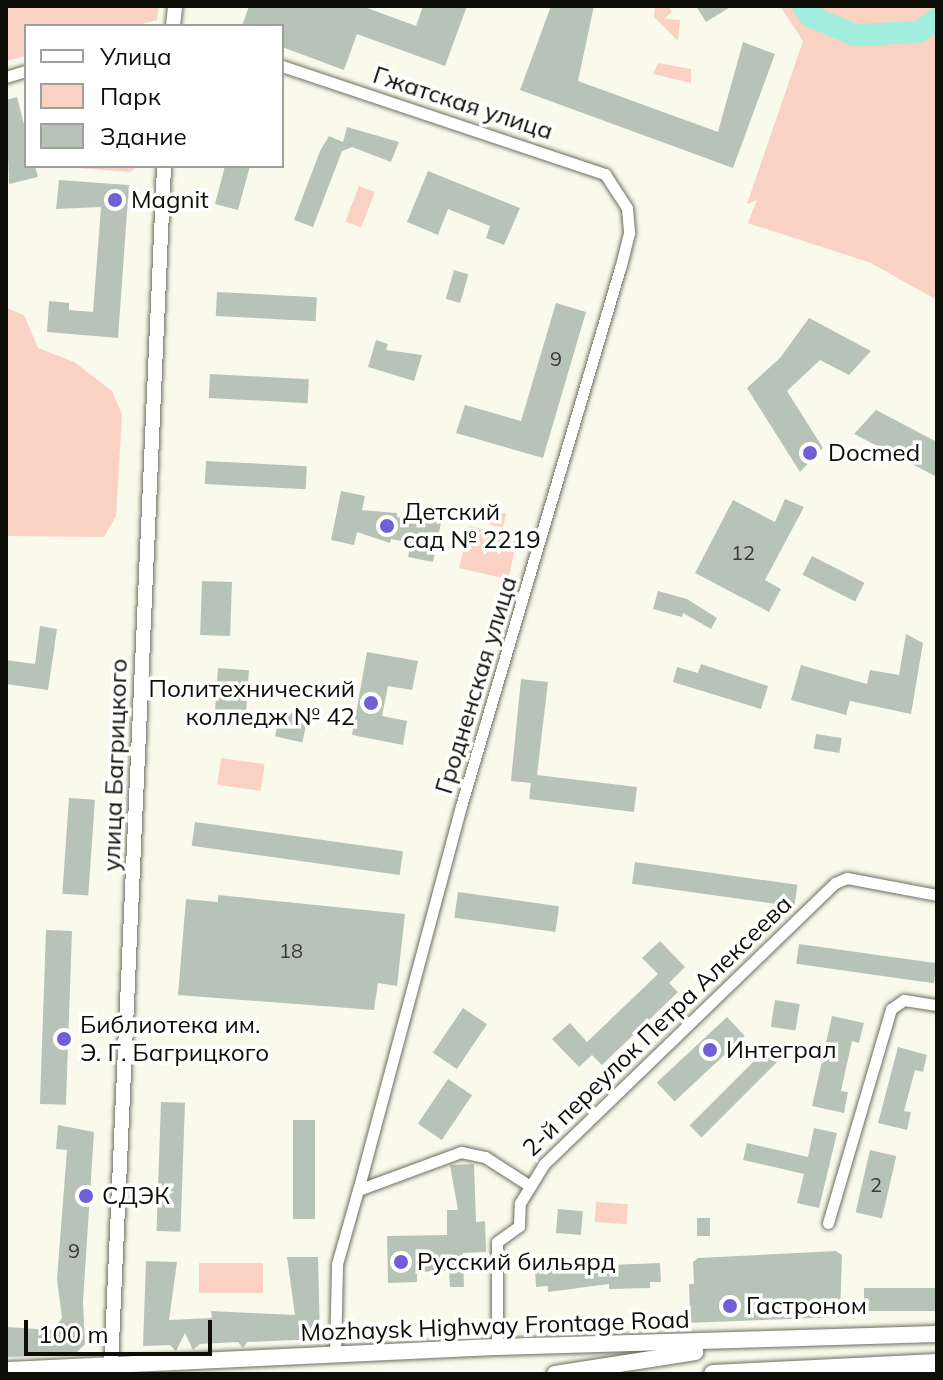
<!DOCTYPE html>
<meta charset="utf-8">
<style>
body{margin:0}
#map{position:relative;width:943px;height:1380px;overflow:hidden;background:#f9faeb;font-family:Mulish,sans-serif}
div>[style]{position:absolute}
.green>*{inset:0;background:#f9d2c3;transform-origin:0 0}
.river>*{height:22px;margin:-11px;padding:0 11px;transform-origin:11px;border-radius:11px;background:#a2eedf}
.building>*{inset:0;background:#b8c3b8;transform-origin:0 0}
.roads{filter:drop-shadow(0 0 2px #6d6e61) drop-shadow(0 0 2px #6d6e61)}
.minor>*{height:11px;margin:-5.5px;padding:0 5.5px;transform-origin:5.5px;border-radius:5.5px;background:#fff}
.tertiary>*{height:14px;margin:-7px;padding:0 7px;transform-origin:7px;border-radius:7px;background:#fff}
.secondary>*{height:16px;margin:-8px;padding:0 8px;transform-origin:8px;border-radius:8px;background:#fff}
.primary>*{height:18px;margin:-9px;padding:0 9px;transform-origin:9px;border-radius:9px;background:#fff}
.dots>*{width:22px;height:22px;translate:-50% -50%;box-sizing:border-box;border:4px solid #fff;border-radius:50%}
span{translate:-50% -50%;white-space:nowrap;text-align:center;line-height:1.15;-webkit-text-stroke:7px #fff;paint-order:stroke}
.number-label{font-size:20px;color:#383b35}
.number-label span{-webkit-text-stroke-width:0}
.street-label{font-size:24px;color:#0e0e09}
.poi-label{font-size:24px;color:#0e0e09}
.left{translate:0 -50%;text-align:left}
.right{translate:-100% -50%;text-align:right}
.frame{position:absolute;inset:0;border:8px solid #0e0e09;pointer-events:none}
.legend{position:absolute;left:24px;top:24px;width:260px;height:144px;box-sizing:border-box;background:#fff;border:2px solid #9f9f9d;margin:0;padding:10px 14px;list-style:none;font-size:24px;color:#0e0e09}
.legend li{display:flex;align-items:center;gap:16px;height:40px}
.legend b{width:40px;border:2px solid #9f9f9d}
.scale{position:absolute;left:24px;top:1320px;width:188px;height:36px;box-sizing:border-box;border:4px solid #0e0e09;border-top:0;padding-left:10px;font-size:24px;line-height:28px;white-space:nowrap;color:#0e0e09;-webkit-text-stroke:6px #fff;paint-order:stroke}
</style>
<div id="map">
<div class="green">
<div style="clip-path:polygon(6px 6px,159px 6px,157px 20px,135px 26px,26px 26px,26px 56px,6px 61px)"></div>
<div style="clip-path:polygon(655px 6px,668px 6px,672px 12px,664px 19px,680px 20px,678px 41px,654px 17px)"></div>
<div style="clip-path:polygon(780px 6px,937px 6px,937px 300px,871px 263px,748px 223px,757px 200px,747px 204px,803px 41px)"></div>
<div style="clip-path:polygon(658px 63px,691px 69px,691px 83px,653px 74px)"></div>
<div style="clip-path:polygon(52px 166px,138px 166px,130px 172px)"></div>
<div style="left:359px;top:186px;width:17px;height:38px;rotate:21deg"></div>
<div style="clip-path:polygon(6px 308px,24px 315px,38px 348px,74px 362px,112px 391px,122px 414px,116px 516px,104px 537px,6px 536px)"></div>
<div style="left:472px;top:506px;width:35px;height:14px;rotate:13deg"></div>
<div style="left:469px;top:526px;width:50px;height:43px;rotate:13deg"></div>
<div style="left:221px;top:758px;width:44px;height:27px;rotate:8deg"></div>
<div style="left:596px;top:1202px;width:32px;height:20px;rotate:4deg"></div>
<div style="left:263px;top:1263px;width:30px;height:64px;rotate:90deg"></div>
</div>
<div class="river">
<div style="left:803px;top:6px;width:12px;rotate:55deg"></div>
<div style="left:810px;top:16px;width:49px;rotate:22.9deg"></div>
<div style="left:855px;top:35px;width:63px;rotate:-2.7deg"></div>
<div style="left:918px;top:32px;width:23px;rotate:-34deg"></div>
</div>
<div class="building">
<div style="clip-path:polygon(249px 6px,362px 6px,416px 26px,423px 6px,467px 6px,445px 66px,357px 34px,344px 70px,282px 47px,282px 26px,242px 26px)"></div>
<div style="clip-path:polygon(551px 6px,594px 6px,578px 81px,718px 132px,743px 42px,775px 54px,733px 168px,520px 90px)"></div>
<div style="clip-path:polygon(696px 6px,732px 6px,706px 22px)"></div>
<div style="clip-path:polygon(17px 97px,26px 132px,26px 166px,35px 166px,38px 177px,9px 184px,6px 100px)"></div>
<div style="clip-path:polygon(347px 127px,399px 142px,391px 162px,352px 147px,342px 151px,313px 227px,294px 220px,320px 151px,329px 136px,343px 142px)"></div>
<div style="clip-path:polygon(225px 166px,250px 166px,238px 210px,215px 204px)"></div>
<div style="clip-path:polygon(428px 171px,520px 208px,504px 245px,486px 238px,490px 226px,448px 209px,438px 235px,407px 222px)"></div>
<div style="clip-path:polygon(59px 180px,129px 185px,118px 338px,47px 332px,49px 301px,69px 303px,69px 310px,93px 312px,101px 207px,56px 209px)"></div>
<div style="left:454px;top:270px;width:15px;height:30px;rotate:16deg"></div>
<div style="left:217px;top:292px;width:100px;height:24px;rotate:3deg"></div>
<div style="clip-path:polygon(556px 303px,586px 312px,543px 458px,456px 433px,465px 405px,521px 421px)"></div>
<div style="clip-path:polygon(809px 318px,871px 351px,849px 375px,820px 360px,787px 391px,823px 448px,800px 472px,747px 388px,780px 358px)"></div>
<div style="clip-path:polygon(376px 340px,388px 344px,386px 350px,422px 355px,414px 381px,368px 367px)"></div>
<div style="left:210px;top:374px;width:99px;height:24px;rotate:3deg"></div>
<div style="clip-path:polygon(876px 410px,937px 442px,937px 477px,854px 434px)"></div>
<div style="left:206px;top:461px;width:101px;height:23px;rotate:3deg"></div>
<div style="clip-path:polygon(341px 491px,365px 496px,362px 510px,397px 513px,397px 517px,416px 521px,419px 508px,443px 513px,433px 562px,408px 557px,411px 543px,391px 539px,390px 543px,357px 532px,354px 545px,331px 540px)"></div>
<div style="clip-path:polygon(785px 499px,804px 507px,765px 580px,781px 589px,769px 612px,695px 573px,733px 500px,775px 522px)"></div>
<div style="left:812px;top:556px;width:59px;height:21px;rotate:27deg"></div>
<div style="left:202px;top:581px;width:30px;height:54px;rotate:2deg"></div>
<div style="clip-path:polygon(658px 591px,687px 599px,717px 618px,711px 629px,683px 613px,682px 617px,653px 609px)"></div>
<div style="clip-path:polygon(40px 626px,57px 629px,48px 690px,6px 684px,6px 660px,35px 664px)"></div>
<div style="clip-path:polygon(906px 634px,923px 643px,911px 714px,850px 701px,846px 715px,791px 700px,801px 665px,867px 684px,870px 670px,899px 675px)"></div>
<div style="clip-path:polygon(367px 652px,418px 661px,412px 690px,388px 686px,382px 716px,407px 721px,403px 745px,352px 735px)"></div>
<div style="clip-path:polygon(701px 664px,768px 686px,761px 709px,673px 682px,677px 667px,698px 673px)"></div>
<div style="left:218px;top:668px;width:31px;height:54px;rotate:4deg"></div>
<div style="clip-path:polygon(521px 679px,548px 682px,537px 775px,637px 787px,634px 812px,529px 799px,531px 783px,511px 781px)"></div>
<div style="left:281px;top:710px;width:28px;height:27px;rotate:13deg"></div>
<div style="left:816px;top:734px;width:26px;height:15px;rotate:9deg"></div>
<div style="left:69px;top:798px;width:26px;height:96px;rotate:4deg"></div>
<div style="left:195px;top:822px;width:210px;height:24px;rotate:8deg"></div>
<div style="left:635px;top:862px;width:164px;height:22px;rotate:8deg"></div>
<div style="left:458px;top:892px;width:102px;height:26px;rotate:8deg"></div>
<div style="clip-path:polygon(218px 895px,405px 914px,397px 986px,378px 983px,374px 1010px,178px 995px,186px 899px,218px 902px)"></div>
<div style="left:46px;top:930px;width:26px;height:174px;rotate:2deg"></div>
<div style="clip-path:polygon(660px 941px,685px 967px,669px 983px,678px 992px,602px 1065px,592px 1055px,579px 1067px,552px 1039px,570px 1023px,587px 1042px,658px 974px,642px 958px)"></div>
<div style="left:799px;top:944px;width:139px;height:20px;rotate:8deg"></div>
<div style="left:775px;top:1000px;width:25px;height:27px;rotate:9deg"></div>
<div style="left:463px;top:1008px;width:29px;height:54px;rotate:34deg"></div>
<div style="clip-path:polygon(832px 1016px,864px 1023px,859px 1043px,852px 1041px,841px 1091px,848px 1092px,844px 1113px,812px 1106px)"></div>
<div style="left:727px;top:1017px;width:26px;height:96px;rotate:47deg"></div>
<div style="left:768px;top:1047px;width:17px;height:111px;rotate:45deg"></div>
<div style="clip-path:polygon(898px 1047px,927px 1055px,923px 1072px,915px 1070px,904px 1111px,911px 1112px,907px 1130px,878px 1123px)"></div>
<div style="left:448px;top:1079px;width:29px;height:54px;rotate:34deg"></div>
<div style="left:161px;top:1102px;width:24px;height:129px;rotate:2deg"></div>
<div style="left:293px;top:1120px;width:22px;height:99px"></div>
<div style="clip-path:polygon(58px 1125px,94px 1132px,83px 1302px,85px 1344px,74px 1355px,6px 1357px,6px 1327px,53px 1330px,62px 1318px,57px 1279px,67px 1150px,56px 1149px)"></div>
<div style="clip-path:polygon(814px 1128px,837px 1133px,819px 1208px,797px 1203px,804px 1174px,743px 1160px,747px 1143px,808px 1157px)"></div>
<div style="left:870px;top:1150px;width:27px;height:64px;rotate:13deg"></div>
<div style="clip-path:polygon(474px 1164px,476px 1222px,485px 1221px,486px 1252px,463px 1253px,464px 1287px,450px 1287px,449px 1271px,417px 1272px,417px 1282px,388px 1283px,387px 1236px,447px 1235px,447px 1210px,458px 1210px,450px 1165px)"></div>
<div style="left:558px;top:1209px;width:25px;height:24px;rotate:5deg"></div>
<div style="left:697px;top:1218px;width:13px;height:18px"></div>
<div style="clip-path:polygon(836px 1251px,842px 1255px,840px 1317px,661px 1324px,661px 1317px,690px 1313px,689px 1284px,694px 1284px,693px 1262px,698px 1258px)"></div>
<div style="clip-path:polygon(287px 1257px,318px 1257px,320px 1339px,247px 1342px,243px 1348px,238px 1342px,200px 1344px,193px 1350px,185px 1333px,176px 1351px,170px 1345px,143px 1346px,146px 1261px,177px 1262px,169px 1320px,212px 1318px,211px 1311px,295px 1315px)"></div>
<div style="clip-path:polygon(660px 1263px,661px 1282px,650px 1282px,650px 1288px,609px 1289px,609px 1284px,548px 1292px,548px 1286px,536px 1287px,535px 1268px)"></div>
<div style="left:937px;top:1288px;width:23px;height:73px;rotate:90deg"></div>
</div>
<div class="roads">
<div class="minor">
<div style="left:282px;top:66px;width:341px;rotate:18.5deg"></div>
<div style="left:605px;top:174px;width:40px;rotate:57.1deg"></div>
<div style="left:627px;top:208px;width:25px;rotate:85deg"></div>
<div style="left:629px;top:233px;width:36px;rotate:104deg"></div>
<div style="left:620px;top:268px;width:561px;rotate:106.46deg"></div>
<div style="left:461px;top:806px;width:398px;rotate:105deg"></div>
<div style="left:358px;top:1190px;width:110px;rotate:-20.3deg"></div>
<div style="left:461px;top:1152px;width:25px;rotate:12deg"></div>
<div style="left:485px;top:1157px;width:50px;rotate:32.7deg"></div>
<div style="left:6px;top:77px;width:21px;rotate:-17deg"></div>
<div style="left:828px;top:1223px;width:223px;rotate:-73.6deg"></div>
<div style="left:891px;top:1009px;width:16px;rotate:-35deg"></div>
<div style="left:904px;top:1000px;width:33px;rotate:9deg"></div>
<div style="left:497px;top:1347px;width:105px;rotate:-90deg"></div>
<div style="left:497px;top:1242px;width:27px;rotate:-36deg"></div>
<div style="left:519px;top:1226px;width:23px;rotate:-88deg"></div>
<div style="left:520px;top:1203px;width:46px;rotate:-58.4deg"></div>
<div style="left:544px;top:1164px;width:405px;rotate:-44deg"></div>
<div style="left:835px;top:883px;width:13px;rotate:-23deg"></div>
<div style="left:847px;top:878px;width:92px;rotate:10.7deg"></div>
<div style="left:335px;top:1355px;width:91px;rotate:-88.7deg"></div>
<div style="left:337px;top:1264px;width:77px;rotate:-74.2deg"></div>
</div>
<div class="tertiary">
<div style="left:173px;top:26px;width:20px;rotate:-84deg"></div>
<div style="left:111px;top:1366px;width:1201px;rotate:-87.47deg"></div>
</div>
<div class="secondary">
<div style="left:6px;top:1370px;width:492px;rotate:-2.7deg"></div>
<div style="left:497px;top:1347px;width:440px;rotate:-1.7deg"></div>
<div style="left:555px;top:1374px;width:142px;rotate:-8.9deg"></div>
</div>
<div class="primary">
<div style="left:713px;top:1374px;width:224px;rotate:-2.8deg"></div>
</div>
</div>
<div class="dots">
<div style="left:115px;top:200px;background:#705fd9"></div>
<div style="left:810px;top:453px;background:#705fd9"></div>
<div style="left:387px;top:526px;background:#705fd9"></div>
<div style="left:371px;top:703px;background:#705fd9"></div>
<div style="left:64px;top:1039px;background:#705fd9"></div>
<div style="left:710px;top:1050px;background:#705fd9"></div>
<div style="left:86px;top:1196px;background:#705fd9"></div>
<div style="left:401px;top:1262px;background:#705fd9"></div>
<div style="left:730px;top:1306px;background:#705fd9"></div>
</div>
<div class="number-label">
<span style="left:556px;top:358px">9</span>
<span style="left:743px;top:552px">12</span>
<span style="left:291px;top:950px">18</span>
<span style="left:876px;top:1184px">2</span>
<span style="left:74px;top:1250px">9</span>
</div>
<div class="street-label">
<span style="left:463px;top:103px;rotate:18deg">Гжатская улица</span>
<span style="left:476px;top:685px;rotate:-73deg">Гродненская улица</span>
<span style="left:115px;top:765px;rotate:-88deg">улица Багрицкого</span>
<span style="left:657px;top:1026px;rotate:-44deg">2-й переулок Петра Алексеева</span>
<span style="left:495px;top:1326px;rotate:-2deg">Mozhaysk Highway Frontage Road</span>
</div>
<div class="poi-label">
<span class="left" style="left:131px;top:200px">Magnit</span>
<span class="left" style="left:828px;top:453px">Docmed</span>
<span class="left" style="left:403px;top:526px">Детский<br>сад № 2219</span>
<span class="right" style="left:355px;top:703px">Политехнический<br>колледж № 42</span>
<span class="left" style="left:80px;top:1039px">Библиотека им.<br>Э. Г. Багрицкого</span>
<span class="left" style="left:726px;top:1050px">Интеграл</span>
<span class="left" style="left:102px;top:1196px">СДЭК</span>
<span class="left" style="left:417px;top:1262px">Русский бильярд</span>
<span class="left" style="left:746px;top:1306px">Гастроном</span>
</div>
<div class="frame"></div>
<ul class="legend">
<li><b style="height:10px;background:#fff"></b>Улица</li>
<li><b style="height:22px;background:#f9d2c3"></b>Парк</li>
<li><b style="height:22px;background:#b8c3b8"></b>Здание</li>
</ul>
<div class="scale">100 m</div>
</div>
